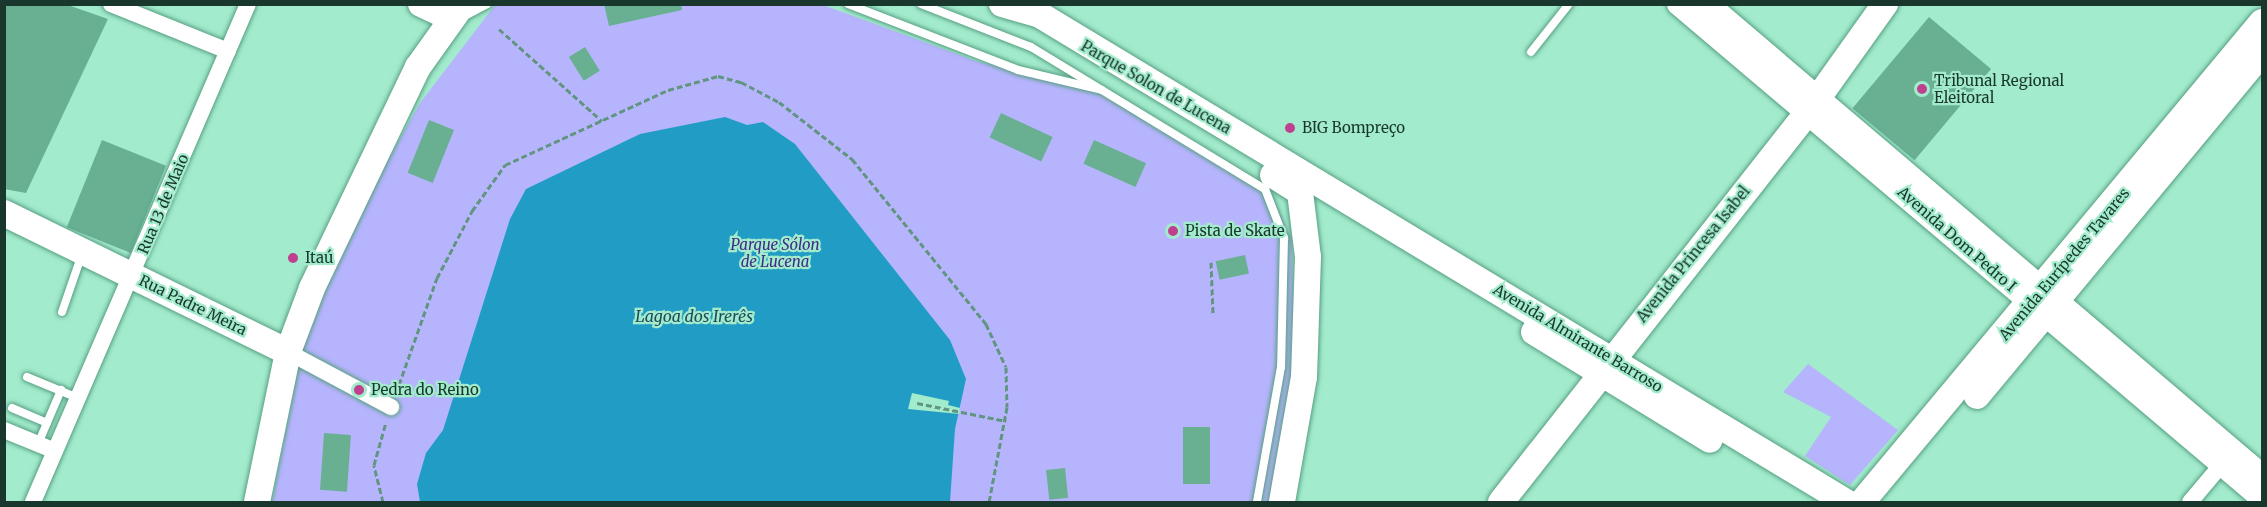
<!DOCTYPE html>
<meta charset="utf-8">
<style>
body{margin:0}
#map{position:relative;width:2267px;height:507px;overflow:hidden;background:#a2ebcc;font-family:Merriweather,serif}
div>[style]{position:absolute}
.green>*{inset:0;background:#b7b4fe}
.water>*{inset:0;background:#219dc5}
.pier>*{inset:0;background:#a2ebcc}
.building>*{inset:0;background:#69b093;transform-origin:0 0}
.path>*{height:3px;margin-top:-1.5px;transform-origin:0;background:repeating-linear-gradient(90deg,#619580 0 6px,transparent 0 9px)}
.roads{filter:drop-shadow(0 0 2px #579f82) drop-shadow(0 0 2px #579f82)}
.lane>*{height:8px;margin:-4px;padding:0 4px;transform-origin:4px;border-radius:4px;background:#fff}
.street>*{height:16px;margin:-8px;padding:0 8px;transform-origin:8px;border-radius:8px;background:#fff}
.secondary>*{height:22px;margin:-11px;padding:0 11px;transform-origin:11px;border-radius:11px;background:#fff}
.primary>*{height:26px;margin:-13px;padding:0 13px;transform-origin:13px;border-radius:13px;background:#fff}
.dots>*{width:16px;height:16px;translate:-50% -50%;box-sizing:border-box;border:3px solid #a2ebcc;border-radius:50%}
span{translate:-50% -50%;white-space:nowrap;text-align:center;line-height:1.15;-webkit-text-stroke:4.5px #a2ebcc;paint-order:stroke}
.poi-label{font-size:15px;color:#19372c}
.left{translate:0 -50%;text-align:left}
.street-label{font-size:15px;color:#19372c}
.park-label{font-size:15px;color:#3e2b88;font-style:italic}
.water-label{font-size:16px;color:#1d4c5e;font-style:italic}
.frame{position:absolute;inset:0;border:6px solid #19372c;pointer-events:none}
</style>
<div id="map">
<div class="green">
<div style="clip-path:polygon(495px 5px,823px 5px,979px 62px,1087px 85px,1273px 197px,1292px 240px,1295px 373px,1272px 502px,272px 502px,305px 331px,347px 233px,420px 103px)"></div>
<div style="clip-path:polygon(1808px 364px,1898px 430px,1850px 485px,1805px 456px,1831px 417px,1783px 392px)"></div>
</div>
<div class="water">
<div style="clip-path:polygon(725px 117px,747px 125px,763px 122px,795px 144px,950px 340px,966px 379px,955px 429px,950px 502px,420px 502px,417px 484px,426px 453px,443px 430px,510px 219px,526px 189px,640px 134px)"></div>
</div>
<div class="pier">
<div style="clip-path:polygon(912px 393px,949px 401px,948px 405px,960px 408px,959px 414px,908px 409px)"></div>
</div>
<div class="building">
<div style="clip-path:polygon(4px 4px,65px 4px,108px 19px,26px 193px,4px 189px)"></div>
<div style="clip-path:polygon(604px 4px,681px 4px,682px 10px,609px 26px)"></div>
<div style="left:1929px;top:17px;width:81px;height:119px;rotate:40deg"></div>
<div style="left:585px;top:47px;width:28px;height:19px;rotate:58deg"></div>
<div style="left:1001px;top:113px;width:57px;height:27px;rotate:25deg"></div>
<div style="left:429px;top:120px;width:27px;height:57px;rotate:22deg"></div>
<div style="left:102px;top:140px;width:69px;height:94px;rotate:22deg"></div>
<div style="left:1094px;top:140px;width:57px;height:26px;rotate:24deg"></div>
<div style="left:1245px;top:255px;width:19px;height:30px;rotate:78deg"></div>
<div style="left:1183px;top:427px;width:27px;height:57px"></div>
<div style="left:324px;top:433px;width:27px;height:57px;rotate:4deg"></div>
<div style="left:1065px;top:468px;width:30px;height:19px;rotate:84deg"></div>
</div>
<div class="path">
<div style="left:499px;top:29px;width:138px;rotate:41.8deg"></div>
<div style="left:1211px;top:262px;width:53px;rotate:87.8deg"></div>
<div style="left:396px;top:393px;width:122px;rotate:-70.4deg"></div>
<div style="left:437px;top:278px;width:76px;rotate:-62.4deg"></div>
<div style="left:472px;top:211px;width:57px;rotate:-54.3deg"></div>
<div style="left:505px;top:165px;width:179px;rotate:-24.7deg"></div>
<div style="left:668px;top:90px;width:52px;rotate:-15.6deg"></div>
<div style="left:718px;top:76px;width:24px;rotate:15deg"></div>
<div style="left:741px;top:82px;width:43px;rotate:27.8deg"></div>
<div style="left:779px;top:102px;width:93px;rotate:38deg"></div>
<div style="left:852px;top:159px;width:213px;rotate:50.9deg"></div>
<div style="left:986px;top:324px;width:47px;rotate:65.1deg"></div>
<div style="left:1006px;top:367px;width:40px;rotate:88.6deg"></div>
<div style="left:1007px;top:407px;width:97px;rotate:100.7deg"></div>
<div style="left:917px;top:403px;width:91px;rotate:11.4deg"></div>
<div style="left:383px;top:502px;width:38px;rotate:-104deg"></div>
<div style="left:374px;top:465px;width:45px;rotate:-74.4deg"></div>
</div>
<div class="roads">
<div class="lane">
<div style="left:848px;top:4px;width:182px;rotate:21.2deg"></div>
<div style="left:1018px;top:70px;width:86px;rotate:13.4deg"></div>
<div style="left:921px;top:4px;width:118px;rotate:21.4deg"></div>
<div style="left:1031px;top:47px;width:274px;rotate:31.3deg"></div>
<div style="left:1265px;top:189px;width:53px;rotate:68.8deg"></div>
<div style="left:1284px;top:238px;width:129px;rotate:91.3deg"></div>
<div style="left:1281px;top:367px;width:137px;rotate:100.1deg"></div>
<div style="left:461px;top:18px;width:30px;rotate:-28deg"></div>
<div style="left:1531px;top:52px;width:61px;rotate:-51.6deg"></div>
<div style="left:62px;top:312px;width:61px;rotate:-71deg"></div>
<div style="left:27px;top:377px;width:55px;rotate:22.4deg"></div>
<div style="left:12px;top:408px;width:38px;rotate:23deg"></div>
<div style="left:38px;top:444px;width:59px;rotate:-66.9deg"></div>
</div>
<div class="street">
<div style="left:111px;top:4px;width:126px;rotate:21.9deg"></div>
<div style="left:288px;top:352px;width:117px;rotate:28.1deg"></div>
<div style="left:4px;top:430px;width:55px;rotate:22.4deg"></div>
<div style="left:33px;top:502px;width:542px;rotate:-66.65deg"></div>
<div style="left:2190px;top:502px;width:59px;rotate:-49.8deg"></div>
</div>
<div class="secondary">
<div style="left:1678px;top:4px;width:766px;rotate:40.28deg"></div>
<div style="left:1708px;top:4px;width:727px;rotate:40.37deg"></div>
</div>
<div class="primary">
<div style="left:421px;top:4px;width:31px;rotate:25deg"></div>
<div style="left:1002px;top:4px;width:40px;rotate:16deg"></div>
<div style="left:1040px;top:15px;width:942px;rotate:31.14deg"></div>
<div style="left:1273px;top:175px;width:32px;rotate:32deg"></div>
<div style="left:1300px;top:192px;width:65px;rotate:83deg"></div>
<div style="left:1308px;top:257px;width:120px;rotate:91.9deg"></div>
<div style="left:1304px;top:377px;width:127px;rotate:100deg"></div>
<div style="left:4px;top:213px;width:316px;rotate:26.1deg"></div>
<div style="left:1534px;top:332px;width:206px;rotate:31.5deg"></div>
<div style="left:1977px;top:396px;width:446px;rotate:-50.3deg"></div>
<div style="left:257px;top:502px;width:153px;rotate:-78.3deg"></div>
<div style="left:288px;top:352px;width:68px;rotate:-69.4deg"></div>
<div style="left:312px;top:288px;width:245px;rotate:-64.4deg"></div>
<div style="left:418px;top:67px;width:77px;rotate:-54.5deg"></div>
<div style="left:1501px;top:502px;width:496px;rotate:-51.8deg"></div>
<div style="left:1808px;top:112px;width:133px;rotate:-54.5deg"></div>
<div style="left:1862px;top:502px;width:625px;rotate:-50.19deg"></div>
</div>
</div>
<div class="dots">
<div style="left:1922px;top:89px;background:#be408f"></div>
<div style="left:1290px;top:128px;background:#be408f"></div>
<div style="left:1173px;top:231px;background:#be408f"></div>
<div style="left:293px;top:258px;background:#be408f"></div>
<div style="left:359px;top:390px;background:#be408f"></div>
</div>
<div class="poi-label">
<span class="left" style="left:1934px;top:89px">Tribunal Regional<br>Eleitoral</span>
<span class="left" style="left:1302px;top:128px">BIG Bompreço</span>
<span class="left" style="left:1185px;top:231px">Pista de Skate</span>
<span class="left" style="left:305px;top:258px">Itaú</span>
<span class="left" style="left:371px;top:390px">Pedra do Reino</span>
</div>
<div class="street-label">
<span style="left:1156px;top:87px;rotate:30deg">Parque Solon de Lucena</span>
<span style="left:163px;top:204px;rotate:-67deg">Rua 13 de Maio</span>
<span style="left:1957px;top:239px;rotate:41deg">Avenida Dom Pedro I</span>
<span style="left:1693px;top:254px;rotate:-51deg">Avenida Princesa Isabel</span>
<span style="left:2064px;top:264px;rotate:-50deg">Avenida Eurípedes Tavares</span>
<span style="left:193px;top:305px;rotate:26deg">Rua Padre Meira</span>
<span style="left:1578px;top:338px;rotate:31deg">Avenida Almirante Barroso</span>
</div>
<div class="park-label">
<span style="left:775px;top:253px">Parque Sólon<br>de Lucena</span>
</div>
<div class="water-label">
<span style="left:694px;top:316px">Lagoa dos Irerês</span>
</div>
<div class="frame"></div>
</div>
